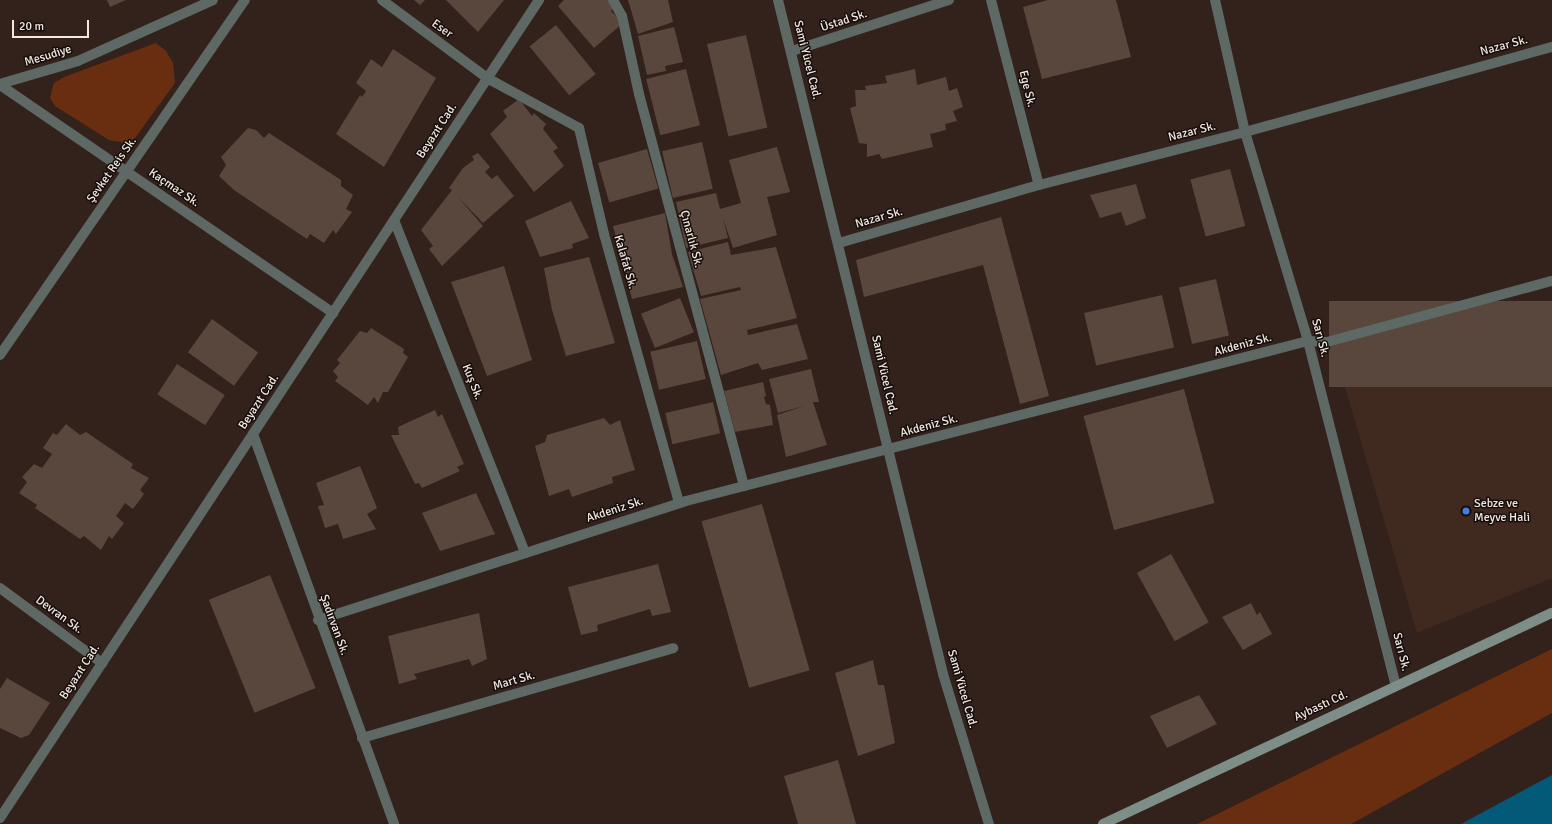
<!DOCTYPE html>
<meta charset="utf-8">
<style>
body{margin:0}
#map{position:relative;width:1552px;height:824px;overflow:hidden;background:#33221b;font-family:Signika,sans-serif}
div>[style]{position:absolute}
.built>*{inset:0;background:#40291e}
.green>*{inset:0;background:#692e10}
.water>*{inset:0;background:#035a78}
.building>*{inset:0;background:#59463d;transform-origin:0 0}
.minor>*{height:10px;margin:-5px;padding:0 5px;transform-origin:5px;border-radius:5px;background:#5e6865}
.secondary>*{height:10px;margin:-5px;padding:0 5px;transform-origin:5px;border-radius:5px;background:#7d8e89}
.dots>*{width:11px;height:11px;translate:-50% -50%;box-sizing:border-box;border:2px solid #150e0a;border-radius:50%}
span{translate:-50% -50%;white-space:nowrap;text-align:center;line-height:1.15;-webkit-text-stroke:3px #150e0a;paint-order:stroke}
.street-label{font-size:12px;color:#f3e7e2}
.poi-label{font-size:12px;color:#f3e7e2}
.left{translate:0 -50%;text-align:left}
.scale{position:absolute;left:12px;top:20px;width:77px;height:18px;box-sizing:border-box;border:2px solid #f3e7e2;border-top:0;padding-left:5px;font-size:12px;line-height:14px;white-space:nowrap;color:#f3e7e2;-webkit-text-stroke:3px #150e0a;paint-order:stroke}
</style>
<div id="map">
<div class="built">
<div style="clip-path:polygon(1552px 301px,1552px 578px,1417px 633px,1338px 363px)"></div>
</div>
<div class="green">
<div style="clip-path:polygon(156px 43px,166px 51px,173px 63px,175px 83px,135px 138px,126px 143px,109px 140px,55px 106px,50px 98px,54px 83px,64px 77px)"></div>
<div style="clip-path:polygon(1552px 649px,1552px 713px,1351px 824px,1197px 824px)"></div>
</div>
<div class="water">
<div style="clip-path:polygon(1552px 775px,1552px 824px,1461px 824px)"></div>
</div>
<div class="building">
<div style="clip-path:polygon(107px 0,126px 0,110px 7px)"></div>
<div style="clip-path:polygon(414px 0,425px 0,420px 5px)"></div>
<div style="clip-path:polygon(446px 0,504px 0,478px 32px)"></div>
<div style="clip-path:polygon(564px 0,608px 0,614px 7px,611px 11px,623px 23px,594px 48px,558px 6px)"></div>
<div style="clip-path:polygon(628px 0,668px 0,673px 22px,638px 34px)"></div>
<div style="clip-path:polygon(1048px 0,1116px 0,1131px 57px,1042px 79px,1023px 7px)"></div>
<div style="left:556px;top:25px;width:63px;height:34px;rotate:51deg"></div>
<div style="clip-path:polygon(674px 27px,683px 62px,665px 66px,666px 71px,647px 75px,638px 36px)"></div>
<div style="left:746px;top:35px;width:95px;height:40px;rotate:77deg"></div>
<div style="clip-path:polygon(393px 49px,436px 78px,384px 167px,336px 134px,360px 95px,362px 97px,366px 91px,356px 83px,371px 59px,382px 67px)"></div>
<div style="left:686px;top:69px;width:58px;height:41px;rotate:76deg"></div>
<div style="clip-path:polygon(915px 69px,917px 85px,946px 77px,949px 91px,957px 88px,963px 107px,953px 111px,957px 121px,945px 124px,946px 130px,930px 134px,933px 147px,882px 159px,879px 154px,867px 157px,867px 144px,859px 143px,850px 108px,856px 106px,855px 90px,866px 90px,865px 86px,887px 83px,885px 76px)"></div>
<div style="clip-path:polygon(519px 99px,532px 116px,534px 113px,546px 124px,543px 129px,558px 148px,553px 151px,564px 166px,534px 192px,490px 134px,507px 117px,503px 111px)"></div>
<div style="clip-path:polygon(248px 128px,256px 130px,264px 138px,269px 133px,341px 180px,341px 186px,353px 195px,346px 209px,352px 212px,336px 234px,333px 230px,324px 243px,310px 234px,307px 239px,234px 190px,219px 176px,226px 165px,221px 157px)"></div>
<div style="left:702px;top:142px;width:48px;height:41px;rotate:77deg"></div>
<div style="clip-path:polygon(777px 147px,790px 192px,767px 197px,777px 235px,733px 248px,723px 218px,728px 238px,686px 248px,676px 202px,716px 193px,720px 209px,741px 203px,729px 160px)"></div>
<div style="left:647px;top:149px;width:41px;height:51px;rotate:74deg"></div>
<div style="clip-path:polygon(478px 153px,490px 167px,485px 172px,492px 179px,497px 175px,514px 196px,483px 223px,458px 197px,483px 226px,442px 266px,429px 249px,433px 246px,421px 230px,452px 190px,449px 188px,463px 168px,474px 160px,472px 156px)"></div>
<div style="left:1230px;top:169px;width:59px;height:41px;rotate:75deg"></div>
<div style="clip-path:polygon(1136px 184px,1146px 218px,1126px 226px,1121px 212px,1100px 218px,1090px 195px)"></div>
<div style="clip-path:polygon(571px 201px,589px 238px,572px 244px,573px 248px,540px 257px,525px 221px)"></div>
<div style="clip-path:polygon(665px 213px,672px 254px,683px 287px,632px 299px,613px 226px)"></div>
<div style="clip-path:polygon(1001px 217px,1049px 396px,1020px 404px,983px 265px,864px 297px,856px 260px)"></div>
<div style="clip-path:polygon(728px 242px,731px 255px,776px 247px,797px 318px,747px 330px,748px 335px,797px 324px,808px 359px,762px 370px,758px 363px,721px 375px,700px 299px,741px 290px,740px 287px,701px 296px,688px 252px)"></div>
<div style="clip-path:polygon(589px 257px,615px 343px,566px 356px,552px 310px,544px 268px)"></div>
<div style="clip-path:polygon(504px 266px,532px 360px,487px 376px,451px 282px)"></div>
<div style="left:1216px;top:279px;width:58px;height:38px;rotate:77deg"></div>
<div style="left:1162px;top:295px;width:54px;height:80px;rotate:77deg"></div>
<div style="left:680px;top:298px;width:37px;height:42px;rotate:68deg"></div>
<div style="left:1552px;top:301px;width:86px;height:223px;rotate:90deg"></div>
<div style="left:212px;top:319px;width:57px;height:41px;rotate:36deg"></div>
<div style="clip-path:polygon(371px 328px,404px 349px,403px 353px,408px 357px,388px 392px,383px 392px,378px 403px,374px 397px,368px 405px,335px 381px,338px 377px,333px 371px,340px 363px,337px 360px,360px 331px,367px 333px)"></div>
<div style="left:697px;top:341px;width:39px;height:48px;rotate:77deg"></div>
<div style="left:177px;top:364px;width:57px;height:36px;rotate:33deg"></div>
<div style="clip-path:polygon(811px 369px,819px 402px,813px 402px,827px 445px,786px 457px,777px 415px,804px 406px,778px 413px,769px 379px)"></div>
<div style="clip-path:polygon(763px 382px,766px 396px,764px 397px,766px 404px,770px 405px,773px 425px,735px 432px,724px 391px)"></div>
<div style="left:1184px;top:389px;width:118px;height:104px;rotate:75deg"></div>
<div style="left:713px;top:402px;width:32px;height:49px;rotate:77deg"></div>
<div style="clip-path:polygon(435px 410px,438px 417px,442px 414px,464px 464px,457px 467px,460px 471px,422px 488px,419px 483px,415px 484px,391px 435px,399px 435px,398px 427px)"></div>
<div style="clip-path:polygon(604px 418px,610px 425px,620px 420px,635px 470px,612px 477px,613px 483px,572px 497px,569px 489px,549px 496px,535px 446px,545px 442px,547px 435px)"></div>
<div style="clip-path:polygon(66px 424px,80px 435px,86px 432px,133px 464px,131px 468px,149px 478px,140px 490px,144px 494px,133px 509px,125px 503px,116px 516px,124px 523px,112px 539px,109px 536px,101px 550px,84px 536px,80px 539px,35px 508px,37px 505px,19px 493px,27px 482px,22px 477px,34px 464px,42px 468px,52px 454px,43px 448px,53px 433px,57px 435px)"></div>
<div style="clip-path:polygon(360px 466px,377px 508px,367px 514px,376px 529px,343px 539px,338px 524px,325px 528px,318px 506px,324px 505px,316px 483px)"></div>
<div style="clip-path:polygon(476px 493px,495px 534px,440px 551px,422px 513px)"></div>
<div style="left:762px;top:504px;width:173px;height:63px;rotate:74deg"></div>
<div style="left:1171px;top:554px;width:78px;height:39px;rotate:61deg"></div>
<div style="clip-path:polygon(658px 564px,671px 612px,652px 616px,650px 609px,597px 625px,598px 631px,581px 635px,568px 587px)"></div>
<div style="left:270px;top:575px;width:122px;height:66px;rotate:68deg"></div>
<div style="clip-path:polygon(1251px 603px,1257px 615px,1260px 612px,1272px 634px,1243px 650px,1222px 617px)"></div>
<div style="clip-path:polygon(479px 613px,487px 659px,472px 666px,469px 659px,414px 674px,417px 679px,399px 684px,388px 636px)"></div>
<div style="clip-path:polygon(873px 660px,878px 685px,884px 685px,895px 743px,858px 756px,835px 673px)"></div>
<div style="clip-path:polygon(7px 678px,50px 703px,29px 735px,21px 738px,0 728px,0 689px)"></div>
<div style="clip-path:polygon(1199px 695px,1217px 724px,1167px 748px,1150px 716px)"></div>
<div style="clip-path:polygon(838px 760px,856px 824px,798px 824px,784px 776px)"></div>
</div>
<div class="minor">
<div style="left:382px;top:0;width:131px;rotate:36.6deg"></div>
<div style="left:487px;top:78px;width:105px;rotate:28.5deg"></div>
<div style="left:579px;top:128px;width:109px;rotate:76.7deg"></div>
<div style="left:604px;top:234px;width:279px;rotate:74.4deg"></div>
<div style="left:613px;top:0;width:18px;rotate:61deg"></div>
<div style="left:622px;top:16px;width:80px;rotate:77.7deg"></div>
<div style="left:639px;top:94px;width:406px;rotate:75deg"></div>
<div style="left:778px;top:0;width:694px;rotate:76.24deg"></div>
<div style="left:943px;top:674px;width:157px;rotate:73deg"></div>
<div style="left:991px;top:0;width:191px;rotate:75.5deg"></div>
<div style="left:1215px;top:0;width:135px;rotate:77.2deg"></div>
<div style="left:1245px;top:132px;width:218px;rotate:73.2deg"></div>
<div style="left:1308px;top:341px;width:355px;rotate:75.7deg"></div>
<div style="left:792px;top:51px;width:165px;rotate:-18deg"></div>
<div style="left:0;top:84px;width:81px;rotate:-16.4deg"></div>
<div style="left:78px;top:61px;width:148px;rotate:-24.3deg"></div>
<div style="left:0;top:85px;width:404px;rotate:34.4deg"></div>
<div style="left:394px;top:220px;width:358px;rotate:68.5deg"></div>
<div style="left:839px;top:243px;width:208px;rotate:-16.2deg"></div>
<div style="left:1039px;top:185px;width:213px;rotate:-14.4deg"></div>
<div style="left:1245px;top:132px;width:319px;rotate:-15.5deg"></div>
<div style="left:0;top:355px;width:431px;rotate:-55.4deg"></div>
<div style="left:253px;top:434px;width:415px;rotate:70.1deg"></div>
<div style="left:0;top:588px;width:127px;rotate:36.3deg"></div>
<div style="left:318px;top:620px;width:387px;rotate:-17.9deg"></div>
<div style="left:686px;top:501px;width:642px;rotate:-14.43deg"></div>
<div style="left:1308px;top:341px;width:19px;rotate:3deg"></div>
<div style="left:1327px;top:342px;width:233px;rotate:-15.2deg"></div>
<div style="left:362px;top:738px;width:324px;rotate:-16.1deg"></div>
<div style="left:0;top:818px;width:980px;rotate:-56.62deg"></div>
</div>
<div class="secondary">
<div style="left:1103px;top:824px;width:496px;rotate:-25.2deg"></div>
</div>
<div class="dots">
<div style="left:1466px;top:511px;background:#3f7fe0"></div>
</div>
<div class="street-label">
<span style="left:844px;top:21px;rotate:-18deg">Üstad Sk.</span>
<span style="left:442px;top:29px;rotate:36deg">Eser</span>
<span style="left:1504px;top:46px;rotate:-15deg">Nazar Sk.</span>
<span style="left:48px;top:56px;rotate:-17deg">Mesudiye</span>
<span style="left:807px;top:60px;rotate:76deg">Sami Yücel Cad.</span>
<span style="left:1027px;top:89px;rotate:76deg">Ege Sk.</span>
<span style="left:437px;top:131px;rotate:-57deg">Beyazıt Cad.</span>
<span style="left:1192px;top:132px;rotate:-14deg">Nazar Sk.</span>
<span style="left:112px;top:170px;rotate:-55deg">Şevket Reis Sk.</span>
<span style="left:174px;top:188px;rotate:34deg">Kaçmaz Sk.</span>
<span style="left:879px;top:218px;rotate:-16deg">Nazar Sk.</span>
<span style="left:691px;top:239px;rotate:75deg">Çınarlık Sk.</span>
<span style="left:625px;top:262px;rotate:74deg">Kalafat Sk.</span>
<span style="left:1320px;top:338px;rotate:75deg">Sarı Sk.</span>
<span style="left:1243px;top:345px;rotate:-15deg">Akdeniz Sk.</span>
<span style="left:884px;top:375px;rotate:77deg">Sami Yücel Cad.</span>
<span style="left:472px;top:382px;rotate:68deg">Kuş Sk.</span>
<span style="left:259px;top:402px;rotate:-57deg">Beyazıt Cad.</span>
<span style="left:929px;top:426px;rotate:-15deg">Akdeniz Sk.</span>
<span style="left:615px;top:510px;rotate:-18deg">Akdeniz Sk.</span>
<span style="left:59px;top:615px;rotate:36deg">Devran Sk.</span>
<span style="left:334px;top:625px;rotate:70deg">Şadırvan Sk.</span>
<span style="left:1401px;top:652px;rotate:76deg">Sarı Sk.</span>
<span style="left:80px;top:672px;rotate:-57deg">Beyazıt Cad.</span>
<span style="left:514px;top:681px;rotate:-16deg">Mart Sk.</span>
<span style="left:962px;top:689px;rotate:74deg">Sami Yücel Cad.</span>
<span style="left:1321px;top:706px;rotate:-25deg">Aybastı Cd.</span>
</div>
<div class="poi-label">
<span class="left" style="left:1474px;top:511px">Sebze ve<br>Meyve Hali</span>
</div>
<div class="scale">20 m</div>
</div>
